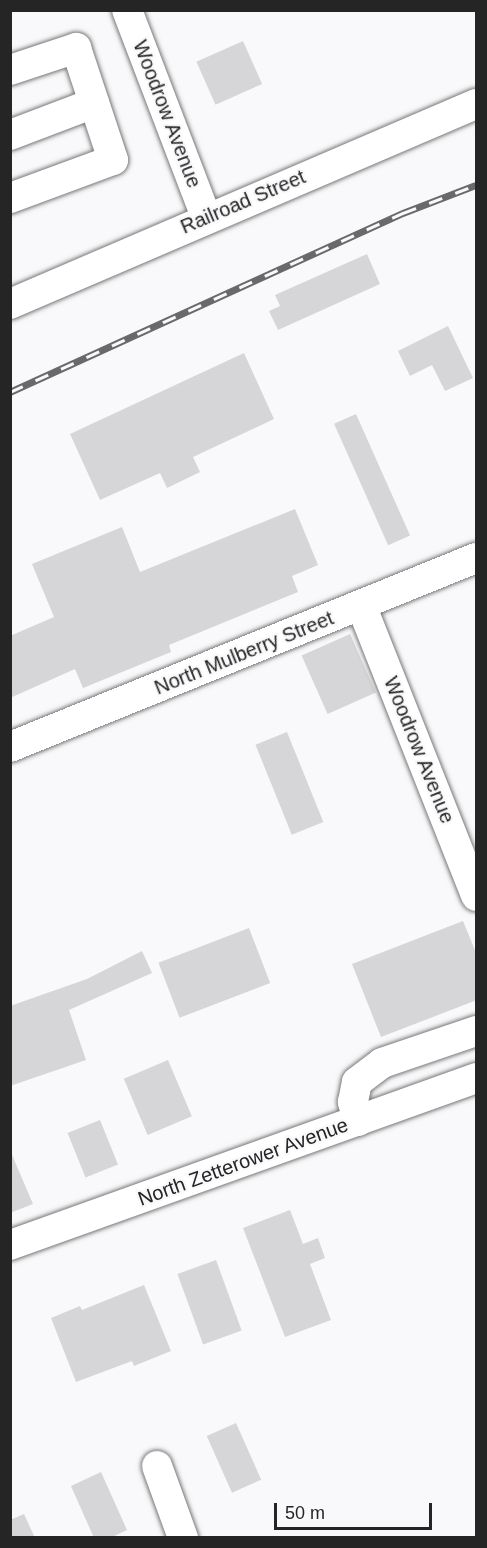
<!DOCTYPE html>
<style>
body{margin:0}
#map{position:relative;width:487px;height:1548px;overflow:hidden;background:#f9f9fb;font-family:Arial,sans-serif}
div>[style]{position:absolute}
.building>*{inset:0;background:#d6d6d8;transform-origin:0 0}
.roads{filter:drop-shadow(0 0 2px #787879) drop-shadow(0 0 2px #787879)}
.minor>*{height:30px;margin:-15px;padding:0 15px;transform-origin:15px;border-radius:15px;background:#fff}
.rail>*{height:7px;margin-top:-3.5px;transform-origin:0;background:repeating-linear-gradient(90deg,#f9f9fb 0 14px,#696969 0 28px);box-sizing:border-box;border-block:2px solid #696969}
span{translate:-50% -50%;white-space:nowrap;text-align:center;line-height:1.15;-webkit-text-stroke:4.5px #f9f9fb;paint-order:stroke}
.street-label{font-size:20px;color:#252525}
.frame{position:absolute;inset:0;border:12px solid #252525;pointer-events:none}
.scale{position:absolute;left:274px;top:1503px;width:158px;height:27px;box-sizing:border-box;border:3px solid #252525;border-top:0;padding-left:8px;font-size:18px;line-height:21px;white-space:nowrap;color:#252525;-webkit-text-stroke:4px #f9f9fb;paint-order:stroke}
</style>
<div id="map">
<div class="building">
<div style="left:243px;top:41px;width:47px;height:51px;rotate:66deg"></div>
<div style="clip-path:polygon(367px 254px,380px 284px,278px 330px,269px 311px,280px 306px,275px 295px)"></div>
<div style="clip-path:polygon(448px 326px,473px 378px,445px 391px,432px 365px,410px 376px,398px 351px)"></div>
<div style="clip-path:polygon(244px 353px,274px 419px,193px 457px,200px 472px,167px 488px,160px 473px,100px 500px,70px 434px)"></div>
<div style="left:356px;top:414px;width:133px;height:24px;rotate:66deg"></div>
<div style="clip-path:polygon(295px 509px,318px 565px,292px 576px,298px 592px,169px 645px,171px 652px,83px 688px,75px 669px,10px 698px,10px 636px,54px 617px,32px 564px,122px 527px,140px 572px)"></div>
<div style="left:350px;top:634px;width:64px;height:53px;rotate:66deg"></div>
<div style="left:287px;top:732px;width:97px;height:34px;rotate:68deg"></div>
<div style="clip-path:polygon(463px 921px,477px 955px,477px 1000px,381px 1037px,352px 964px)"></div>
<div style="left:249px;top:928px;width:59px;height:97px;rotate:69deg"></div>
<div style="clip-path:polygon(142px 951px,152px 973px,69px 1010px,86px 1060px,10px 1086px,10px 1006px,87px 979px)"></div>
<div style="left:168px;top:1060px;width:61px;height:48px;rotate:67deg"></div>
<div style="left:100px;top:1120px;width:48px;height:35px;rotate:68deg"></div>
<div style="clip-path:polygon(10px 1150px,33px 1204px,10px 1213px)"></div>
<div style="clip-path:polygon(290px 1210px,303px 1244px,318px 1238px,325px 1258px,310px 1264px,331px 1320px,285px 1337px,243px 1228px)"></div>
<div style="left:216px;top:1260px;width:75px;height:41px;rotate:70deg"></div>
<div style="clip-path:polygon(144px 1285px,171px 1351px,134px 1366px,132px 1361px,76px 1382px,51px 1318px,80px 1306px,82px 1310px)"></div>
<div style="left:236px;top:1423px;width:62px;height:32px;rotate:66deg"></div>
<div style="clip-path:polygon(101px 1472px,127px 1530px,110px 1538px,94px 1538px,71px 1486px)"></div>
<div style="clip-path:polygon(24px 1514px,35px 1538px,10px 1538px,10px 1520px)"></div>
</div>
<div class="roads">
<div class="minor">
<div style="left:127px;top:10px;width:222px;rotate:69.1deg"></div>
<div style="left:10px;top:70px;width:70px;rotate:-18.4deg"></div>
<div style="left:76px;top:48px;width:118px;rotate:71.7deg"></div>
<div style="left:113px;top:160px;width:110px;rotate:159.7deg"></div>
<div style="left:10px;top:135px;width:90px;rotate:-20.9deg"></div>
<div style="left:10px;top:304px;width:507px;rotate:-23.23deg"></div>
<div style="left:361px;top:605px;width:313px;rotate:68.4deg"></div>
<div style="left:10px;top:747px;width:503px;rotate:-22.08deg"></div>
<div style="left:358px;top:1121px;width:20px;rotate:-105deg"></div>
<div style="left:353px;top:1102px;width:20px;rotate:-79deg"></div>
<div style="left:357px;top:1082px;width:31px;rotate:-37deg"></div>
<div style="left:382px;top:1063px;width:99px;rotate:-18.8deg"></div>
<div style="left:10px;top:1245px;width:495px;rotate:-19.7deg"></div>
<div style="left:157px;top:1466px;width:77px;rotate:70.1deg"></div>
</div>
</div>
<div class="rail">
<div style="left:10px;top:392px;width:432px;rotate:-24.5deg"></div>
<div style="left:403px;top:213px;width:78px;rotate:-21deg"></div>
</div>
<div class="street-label">
<span style="left:167px;top:114px;rotate:69deg">Woodrow Avenue</span>
<span style="left:243px;top:202px;rotate:-23deg">Railroad Street</span>
<span style="left:244px;top:653px;rotate:-22deg">North Mulberry Street</span>
<span style="left:419px;top:750px;rotate:68deg">Woodrow Avenue</span>
<span style="left:243px;top:1162px;rotate:-20deg">North Zetterower Avenue</span>
</div>
<div class="frame"></div>
<div class="scale">50 m</div>
</div>
